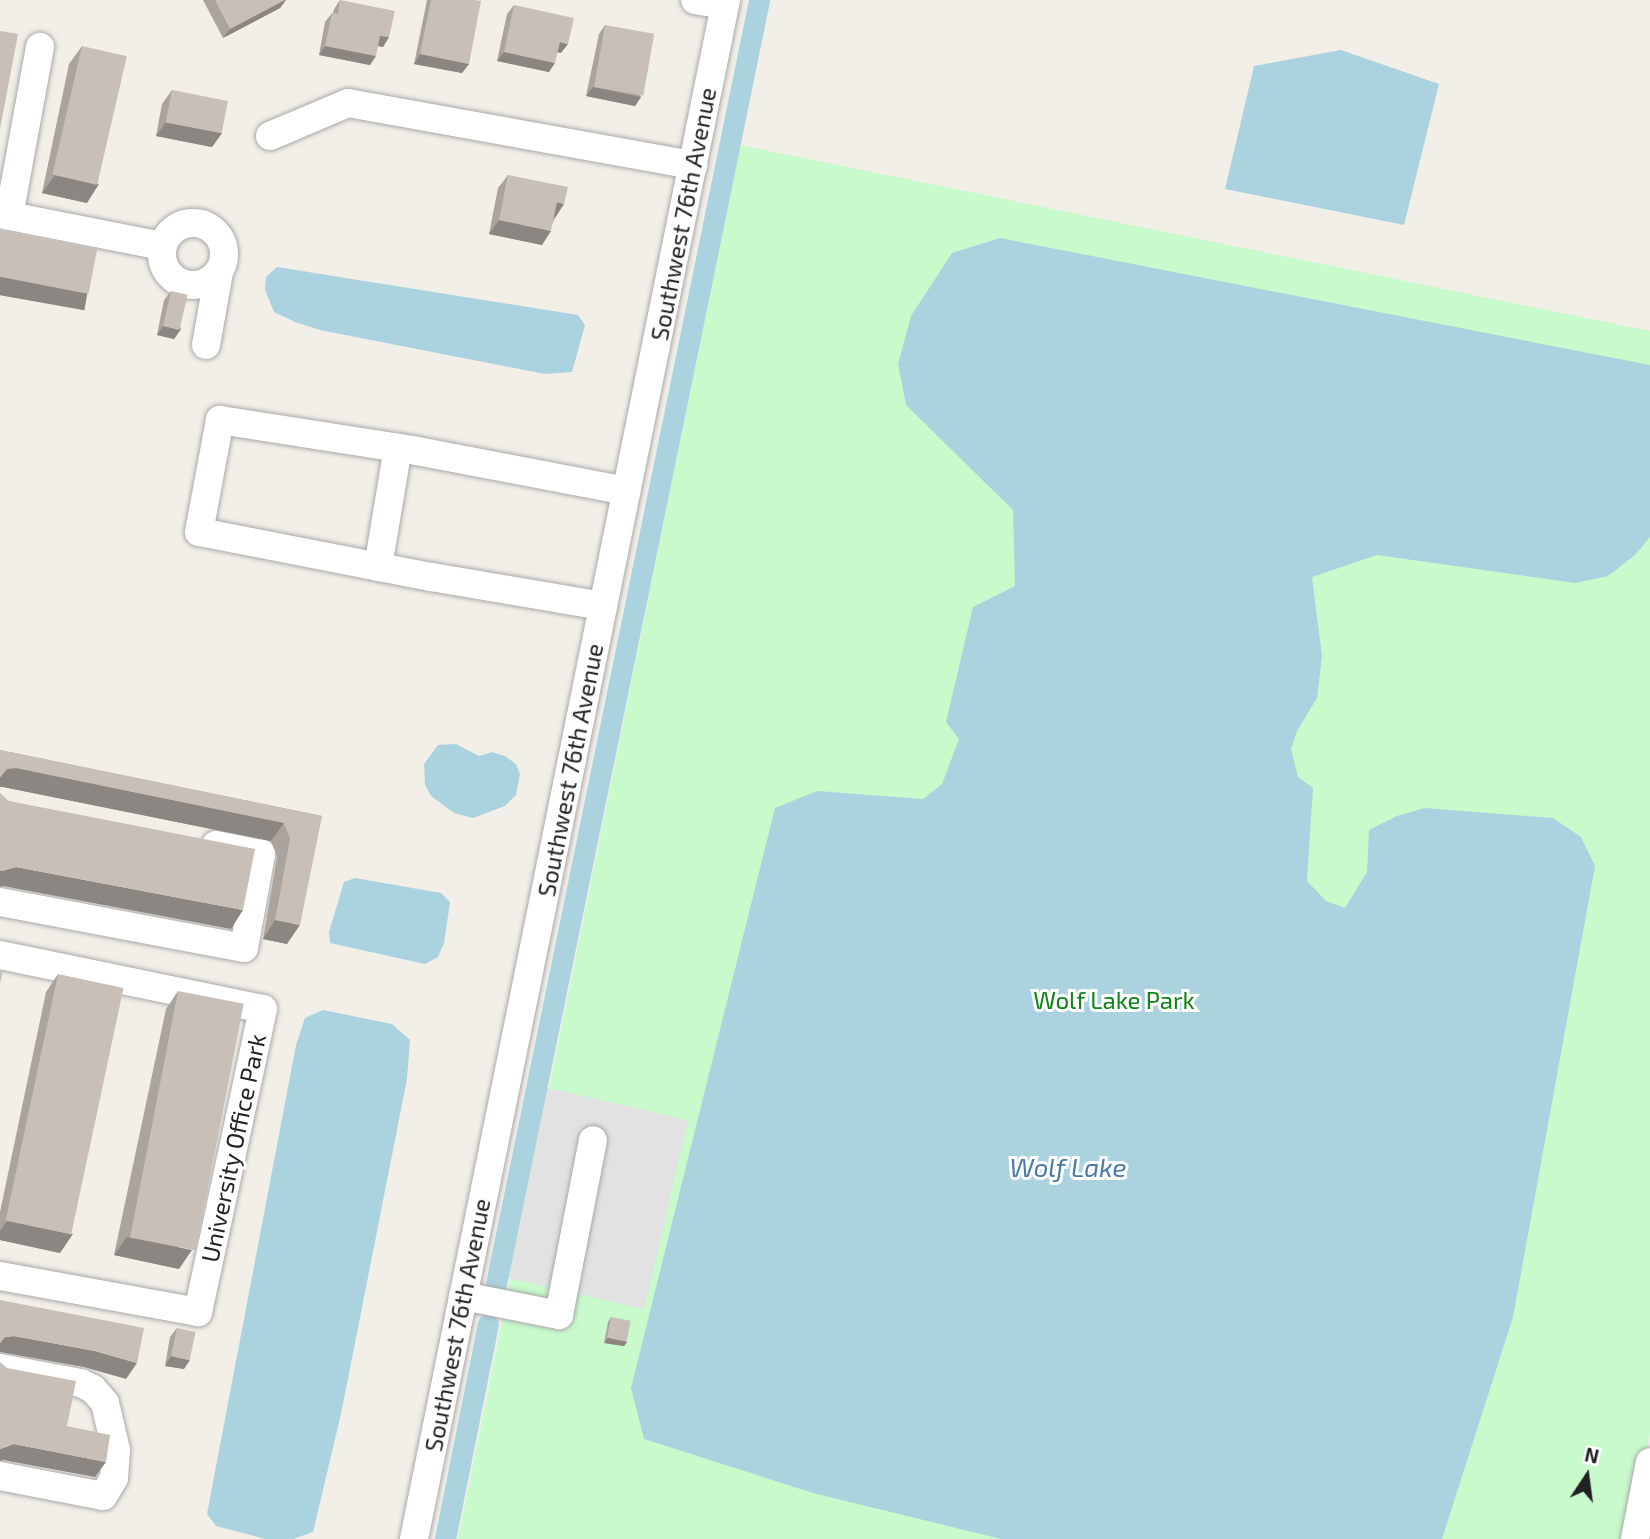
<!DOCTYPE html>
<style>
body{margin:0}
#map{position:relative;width:1650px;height:1539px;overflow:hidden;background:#f2efe9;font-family:"Exo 2",sans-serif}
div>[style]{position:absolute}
.park>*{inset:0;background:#c8facc}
.parking>*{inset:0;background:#e2e2e2;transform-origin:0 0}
.water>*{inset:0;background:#aad3df}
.canal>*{height:21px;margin:-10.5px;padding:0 10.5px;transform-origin:10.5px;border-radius:10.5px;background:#aad3df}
.roads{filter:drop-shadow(0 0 2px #a9a9a9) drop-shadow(0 0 2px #a9a9a9)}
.minor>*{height:28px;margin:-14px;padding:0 14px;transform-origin:14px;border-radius:14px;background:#fff}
.minor>.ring{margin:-14px;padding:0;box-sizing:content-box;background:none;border:28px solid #fff;border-radius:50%}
.wall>*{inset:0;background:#aba49e}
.shaded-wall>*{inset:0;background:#8b8681;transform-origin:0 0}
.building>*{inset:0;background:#c7bfb8;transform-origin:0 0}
span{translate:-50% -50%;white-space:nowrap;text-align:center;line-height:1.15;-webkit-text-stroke:6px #fff;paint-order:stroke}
.street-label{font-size:24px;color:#222}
.park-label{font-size:24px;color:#0c8416}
.water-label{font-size:26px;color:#4a7aab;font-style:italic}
.north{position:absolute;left:1552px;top:1441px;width:70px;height:70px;-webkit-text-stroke:5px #fff;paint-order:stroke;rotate:13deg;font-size:19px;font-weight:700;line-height:28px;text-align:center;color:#222}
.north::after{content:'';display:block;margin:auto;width:24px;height:32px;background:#222;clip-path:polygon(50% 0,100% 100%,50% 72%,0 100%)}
</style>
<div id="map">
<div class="park">
<div style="clip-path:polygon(740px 145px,1650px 331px,1650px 1434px,1629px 1539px,458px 1539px)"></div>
</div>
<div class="parking">
<div style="left:531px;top:1084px;width:161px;height:194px;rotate:13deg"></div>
</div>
<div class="water">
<div style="clip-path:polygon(1341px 50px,1439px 84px,1404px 225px,1225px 189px,1254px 66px)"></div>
<div style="clip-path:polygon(1000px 238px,1650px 365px,1650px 537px,1635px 555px,1608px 576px,1575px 583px,1377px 555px,1312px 577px,1322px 656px,1317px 698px,1297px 731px,1291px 749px,1298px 777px,1313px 788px,1307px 881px,1326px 901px,1345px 908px,1367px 872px,1369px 830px,1397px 816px,1425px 808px,1553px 818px,1581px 837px,1595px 866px,1513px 1317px,1442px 1539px,1001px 1539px,813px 1493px,644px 1439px,631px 1388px,775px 808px,817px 791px,923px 799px,942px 784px,959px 739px,946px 722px,973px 607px,1015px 586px,1013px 510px,906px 405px,898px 364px,911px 316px,952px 253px)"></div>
<div style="clip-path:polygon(277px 267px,578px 315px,585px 325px,572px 372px,545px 374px,320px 330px,295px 322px,274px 312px,265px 290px,266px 277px)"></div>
<div style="clip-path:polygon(456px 744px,479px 756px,492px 752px,505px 756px,516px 764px,520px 774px,516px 795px,505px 806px,473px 818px,454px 813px,431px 796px,425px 785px,424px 764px,438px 745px)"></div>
<div style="clip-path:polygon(355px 878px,441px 893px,450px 902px,444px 943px,438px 957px,425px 964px,330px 943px,329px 932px,344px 882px)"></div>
<div style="clip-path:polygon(323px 1010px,392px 1024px,410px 1040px,407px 1079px,341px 1414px,313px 1532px,293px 1539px,265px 1539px,216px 1526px,207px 1514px,296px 1045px,305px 1018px)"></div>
</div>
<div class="canal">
<div style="left:496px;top:1284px;width:1311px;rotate:-78.42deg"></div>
<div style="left:445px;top:1539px;width:219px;rotate:-78.7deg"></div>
</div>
<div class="roads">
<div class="minor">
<div style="left:695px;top:0;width:30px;rotate:9deg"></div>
<div style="left:270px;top:136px;width:85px;rotate:-22.9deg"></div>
<div style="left:348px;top:103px;width:351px;rotate:10.2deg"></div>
<div style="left:0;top:214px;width:165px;rotate:11.2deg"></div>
<div style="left:9px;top:216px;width:172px;rotate:-79.6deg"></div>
<div class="ring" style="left:162px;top:223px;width:34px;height:34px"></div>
<div style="left:206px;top:345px;width:74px;rotate:-79.9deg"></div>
<div style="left:378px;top:567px;width:121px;rotate:-80.5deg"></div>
<div style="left:603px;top:606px;width:174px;rotate:-170.4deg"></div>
<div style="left:431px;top:577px;width:236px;rotate:-169deg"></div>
<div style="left:199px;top:532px;width:114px;rotate:-79.4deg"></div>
<div style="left:220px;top:420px;width:199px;rotate:8.9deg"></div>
<div style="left:417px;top:451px;width:213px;rotate:10.8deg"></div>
<div style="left:0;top:902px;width:248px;rotate:10.7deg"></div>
<div style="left:244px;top:948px;width:96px;rotate:-79.7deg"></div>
<div style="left:261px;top:854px;width:46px;rotate:-168.7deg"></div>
<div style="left:0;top:955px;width:268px;rotate:11.6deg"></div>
<div style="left:263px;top:1009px;width:310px;rotate:102.1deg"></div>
<div style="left:198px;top:1312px;width:201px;rotate:-169.7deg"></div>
<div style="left:463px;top:1296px;width:98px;rotate:11.2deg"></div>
<div style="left:559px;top:1315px;width:178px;rotate:-79deg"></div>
<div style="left:0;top:1368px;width:82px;rotate:10.5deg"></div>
<div style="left:81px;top:1383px;width:13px;rotate:27deg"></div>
<div style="left:93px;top:1389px;width:18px;rotate:49deg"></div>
<div style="left:105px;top:1403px;width:48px;rotate:76.8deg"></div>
<div style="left:116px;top:1450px;width:28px;rotate:94deg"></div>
<div style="left:114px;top:1478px;width:21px;rotate:121deg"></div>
<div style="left:103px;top:1496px;width:105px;rotate:-169deg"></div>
<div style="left:414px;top:1539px;width:1570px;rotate:-78.54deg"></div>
<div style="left:1635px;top:1539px;width:78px;rotate:-79deg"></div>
</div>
</div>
<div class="wall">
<div style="clip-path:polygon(203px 0,286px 0,280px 8px,223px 38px)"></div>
<div style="clip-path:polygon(340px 0,389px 37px,383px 47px,378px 46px,370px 65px,319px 55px,325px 22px,332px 13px,333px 13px,334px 9px)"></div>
<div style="clip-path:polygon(427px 0,475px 0,469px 64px,462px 73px,414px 64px)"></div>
<div style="clip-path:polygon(514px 5px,561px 53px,557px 52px,549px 72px,497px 61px,507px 14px)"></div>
<div style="clip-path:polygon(605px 25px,641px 97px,635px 106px,586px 96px,599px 34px)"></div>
<div style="clip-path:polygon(82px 46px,87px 203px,42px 193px,69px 64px)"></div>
<div style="clip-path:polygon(172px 90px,222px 133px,212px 147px,156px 136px,162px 104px)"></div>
<div style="clip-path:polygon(508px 175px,555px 218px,542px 245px,489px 234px,498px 188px)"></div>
<div style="clip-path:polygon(171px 291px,181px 329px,174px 339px,157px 335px,164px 300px)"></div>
<div style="clip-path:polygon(0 750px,322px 816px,287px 944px,263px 939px,277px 857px,271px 841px,3px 787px)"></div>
<div style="clip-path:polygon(58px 974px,60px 1253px,0 1240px,0 1212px,46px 992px)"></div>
<div style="clip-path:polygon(178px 991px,179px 1269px,114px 1255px,166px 1009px)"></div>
<div style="clip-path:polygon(611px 1317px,627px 1342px,624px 1346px,604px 1343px,608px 1322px)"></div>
<div style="clip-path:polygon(177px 1328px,184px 1369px,165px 1366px,170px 1337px)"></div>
</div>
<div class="shaded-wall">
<div style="clip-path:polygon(285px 0,286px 0,280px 8px,223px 38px,230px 29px)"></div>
<div style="clip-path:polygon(380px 36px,389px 37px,383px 47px,374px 45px)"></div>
<div style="clip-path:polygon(560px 42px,568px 44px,561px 53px,553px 51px)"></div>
<div style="clip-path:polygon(325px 46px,376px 56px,370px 65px,319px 55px)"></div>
<div style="clip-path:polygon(504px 52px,555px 63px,549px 72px,497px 61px)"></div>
<div style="clip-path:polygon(420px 54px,469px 64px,462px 73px,414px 64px)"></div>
<div style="clip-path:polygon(593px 87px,641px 97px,635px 106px,586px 96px)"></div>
<div style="clip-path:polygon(166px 122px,222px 133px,212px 147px,156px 136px)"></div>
<div style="clip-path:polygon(55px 175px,99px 184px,87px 203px,42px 193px)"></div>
<div style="clip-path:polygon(557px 202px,564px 204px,555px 218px,548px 216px)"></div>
<div style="clip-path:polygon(499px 220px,551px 231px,542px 245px,489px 234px)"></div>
<div style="left:0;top:276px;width:89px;height:19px;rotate:10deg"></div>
<div style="clip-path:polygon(163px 326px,181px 329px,174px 339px,157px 335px)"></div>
<div style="clip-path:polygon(16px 768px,284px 823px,271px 841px,3px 787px,0 787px,0 777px,7px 769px)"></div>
<div style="clip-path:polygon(16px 867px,243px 910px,231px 929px,3px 886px,0 887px,0 871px)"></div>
<div style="clip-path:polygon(275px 920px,300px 925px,287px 944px,263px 939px)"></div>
<div style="clip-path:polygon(7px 1221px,73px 1234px,60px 1253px,0 1240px,0 1231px)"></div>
<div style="clip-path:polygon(127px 1237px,192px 1250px,179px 1269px,114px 1255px)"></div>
<div style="clip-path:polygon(14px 1336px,95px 1351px,137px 1363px,126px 1379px,84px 1367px,0 1352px,0 1343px,5px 1337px)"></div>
<div style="clip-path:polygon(608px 1338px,627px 1342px,624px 1346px,604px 1343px)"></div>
<div style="clip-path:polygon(171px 1356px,190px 1360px,184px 1369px,165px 1366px)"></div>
<div style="clip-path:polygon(14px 1444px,106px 1462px,95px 1477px,3px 1460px,0 1461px,0 1449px)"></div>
</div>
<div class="building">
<div style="clip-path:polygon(215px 0,285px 0,230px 29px)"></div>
<div style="clip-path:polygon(340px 0,395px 11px,389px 37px,380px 36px,376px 56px,325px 46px,332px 13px,338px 14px)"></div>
<div style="clip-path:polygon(431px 0,475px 0,481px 1px,469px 64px,420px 54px)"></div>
<div style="clip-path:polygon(514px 5px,574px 18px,568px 44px,560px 42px,555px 63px,504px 52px)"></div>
<div style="left:605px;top:25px;width:50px;height:63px;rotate:10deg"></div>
<div style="clip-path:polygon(0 31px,18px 34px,0 129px)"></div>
<div style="left:82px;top:46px;width:46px;height:132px;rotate:13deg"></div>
<div style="left:172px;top:90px;width:57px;height:33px;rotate:11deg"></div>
<div style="clip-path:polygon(508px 175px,568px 187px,564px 204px,557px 202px,551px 231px,499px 220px)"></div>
<div style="left:0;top:230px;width:99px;height:46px;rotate:11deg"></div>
<div style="left:171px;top:291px;width:17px;height:36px;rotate:13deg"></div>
<div style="clip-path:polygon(0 750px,322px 816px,300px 925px,275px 920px,290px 839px,284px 823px,16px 768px,7px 769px,0 777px)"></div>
<div style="clip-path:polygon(0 793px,9px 801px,255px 849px,243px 910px,16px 867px,3px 871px,0 871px)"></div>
<div style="clip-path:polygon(0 971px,3px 971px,0 984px)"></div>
<div style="left:58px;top:974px;width:67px;height:252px;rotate:12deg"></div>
<div style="left:178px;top:991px;width:67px;height:251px;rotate:11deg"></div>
<div style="clip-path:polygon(0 1300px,144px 1328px,137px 1363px,95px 1351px,14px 1336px,5px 1337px,0 1343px)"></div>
<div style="left:611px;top:1317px;width:20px;height:21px;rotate:11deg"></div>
<div style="left:177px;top:1328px;width:19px;height:29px;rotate:12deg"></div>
<div style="clip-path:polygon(0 1362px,7px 1368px,76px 1381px,67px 1426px,110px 1435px,106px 1462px,14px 1444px,0 1449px)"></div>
</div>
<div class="street-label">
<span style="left:683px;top:214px;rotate:-79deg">Southwest 76th Avenue</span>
<span style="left:570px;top:770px;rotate:-79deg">Southwest 76th Avenue</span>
<span style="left:233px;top:1148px;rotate:-78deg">University Office Park</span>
<span style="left:457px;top:1325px;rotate:-79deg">Southwest 76th Avenue</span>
</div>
<div class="park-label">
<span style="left:1114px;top:1000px">Wolf Lake Park</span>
</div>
<div class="water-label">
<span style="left:1068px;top:1167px">Wolf Lake</span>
</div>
<div class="north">N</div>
</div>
